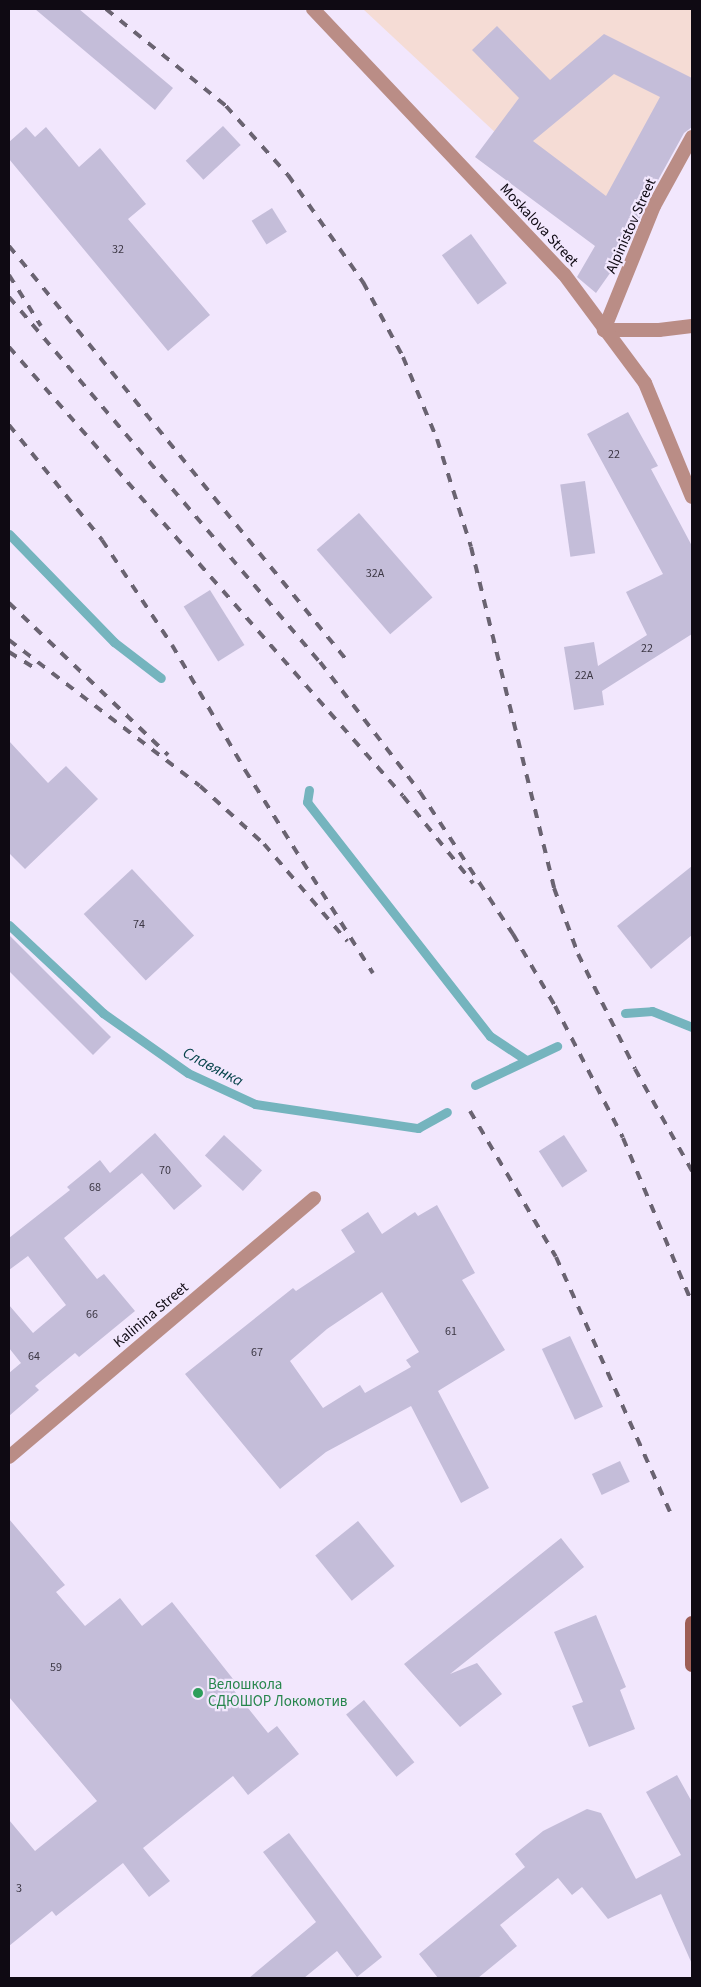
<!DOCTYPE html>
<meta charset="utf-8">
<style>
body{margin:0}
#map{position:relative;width:701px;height:1987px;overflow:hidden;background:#f2e7fd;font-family:"Source Sans 3",sans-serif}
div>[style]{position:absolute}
.industrial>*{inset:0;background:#f5dcd5}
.stream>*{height:9px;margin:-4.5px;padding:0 4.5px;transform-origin:4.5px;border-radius:4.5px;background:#75b4be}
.building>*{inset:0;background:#c4bdd9;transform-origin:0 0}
.minor>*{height:14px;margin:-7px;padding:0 7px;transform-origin:7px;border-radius:7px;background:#ba8d86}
.tertiary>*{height:14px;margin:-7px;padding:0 7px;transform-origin:7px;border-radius:7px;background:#ba8d86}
.secondary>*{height:14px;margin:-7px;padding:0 7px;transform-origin:7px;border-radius:7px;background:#9e5e55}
.rail>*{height:4px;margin-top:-2px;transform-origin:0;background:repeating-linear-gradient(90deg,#6a6371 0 9px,transparent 0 18px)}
.dots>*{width:14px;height:14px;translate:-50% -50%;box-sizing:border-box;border:2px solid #f2e7fd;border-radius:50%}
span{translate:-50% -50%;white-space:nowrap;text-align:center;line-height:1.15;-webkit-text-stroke:4.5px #f2e7fd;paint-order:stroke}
.number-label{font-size:12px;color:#3c3744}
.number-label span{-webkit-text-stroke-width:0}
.street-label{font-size:15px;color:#0f0a13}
.leisure-label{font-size:15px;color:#27864d}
.left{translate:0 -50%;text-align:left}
.water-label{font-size:16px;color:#013f47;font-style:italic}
.frame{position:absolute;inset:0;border:10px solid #0f0a13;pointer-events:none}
</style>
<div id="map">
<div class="industrial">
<div style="clip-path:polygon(363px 9px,692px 9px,692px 75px,592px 223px)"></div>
</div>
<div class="stream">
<div style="left:9px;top:534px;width:151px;rotate:45.8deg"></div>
<div style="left:114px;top:642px;width:59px;rotate:37.5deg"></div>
<div style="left:309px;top:790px;width:12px;rotate:99deg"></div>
<div style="left:307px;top:802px;width:297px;rotate:52deg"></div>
<div style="left:490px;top:1036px;width:43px;rotate:33.7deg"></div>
<div style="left:9px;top:925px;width:129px;rotate:43.1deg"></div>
<div style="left:103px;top:1013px;width:104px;rotate:35.2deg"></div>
<div style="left:188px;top:1073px;width:74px;rotate:24.8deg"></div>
<div style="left:255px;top:1104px;width:165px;rotate:8.4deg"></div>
<div style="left:418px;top:1128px;width:33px;rotate:-29deg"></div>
<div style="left:625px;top:1013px;width:27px;rotate:-4deg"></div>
<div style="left:652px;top:1011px;width:43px;rotate:21.8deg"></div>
<div style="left:475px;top:1085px;width:91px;rotate:-25.4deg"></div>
</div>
<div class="building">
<div style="clip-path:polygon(35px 9px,79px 9px,173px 88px,155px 110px)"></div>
<div style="clip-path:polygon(evenodd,497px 26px,550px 80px,604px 34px,692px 78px,692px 127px,684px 133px,646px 202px,627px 249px,596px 293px,577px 277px,595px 246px,475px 157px,519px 98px,472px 50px,497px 26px,614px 74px,660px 97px,606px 196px,533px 141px,614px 74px)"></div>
<div style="left:223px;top:126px;width:26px;height:51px;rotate:47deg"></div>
<div style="clip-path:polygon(26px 127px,35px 137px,46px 127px,79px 167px,100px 148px,146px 204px,128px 219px,210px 315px,168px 351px,9px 159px,9px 142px)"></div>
<div style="left:272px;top:208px;width:28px;height:24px;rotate:58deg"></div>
<div style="left:471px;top:234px;width:61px;height:36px;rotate:54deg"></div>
<div style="clip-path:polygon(628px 412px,658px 466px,651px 469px,692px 546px,692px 634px,602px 691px,604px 705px,574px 710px,564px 647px,594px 642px,598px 666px,647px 635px,626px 592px,663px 574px,587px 434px)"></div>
<div style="left:585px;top:481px;width:73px;height:25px;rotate:82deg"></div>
<div style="left:359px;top:513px;width:112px;height:56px;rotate:49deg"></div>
<div style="left:210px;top:590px;width:65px;height:31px;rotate:58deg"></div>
<div style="clip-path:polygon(9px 741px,48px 783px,66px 766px,98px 799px,25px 869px,9px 853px)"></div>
<div style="clip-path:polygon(692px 866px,692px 935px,651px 969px,617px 926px)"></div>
<div style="left:132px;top:869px;width:91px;height:66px;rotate:47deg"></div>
<div style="clip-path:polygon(9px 935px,111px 1037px,93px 1055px,9px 971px)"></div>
<div style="clip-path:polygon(155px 1133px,202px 1186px,174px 1210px,142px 1173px,64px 1238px,97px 1279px,104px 1274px,135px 1311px,79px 1357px,75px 1353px,35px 1386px,39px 1390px,9px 1416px,9px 1373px,21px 1363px,9px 1348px,9px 1305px,33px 1333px,66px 1305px,28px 1256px,9px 1270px,9px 1238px,70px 1190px,67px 1187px,100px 1160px,110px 1173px)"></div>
<div style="left:224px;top:1135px;width:52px;height:28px;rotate:43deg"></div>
<div style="left:564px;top:1135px;width:43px;height:30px;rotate:57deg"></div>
<div style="clip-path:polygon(evenodd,437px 1205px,475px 1273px,462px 1280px,505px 1350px,438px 1391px,489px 1488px,461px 1503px,411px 1406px,326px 1452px,280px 1489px,185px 1374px,293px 1288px,296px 1291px,355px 1252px,341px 1230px,368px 1212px,382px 1234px,415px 1212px,418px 1216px,437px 1205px,382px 1292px,419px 1352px,406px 1360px,411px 1367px,365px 1393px,360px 1385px,323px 1408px,290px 1361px,327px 1329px,382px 1292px)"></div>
<div style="left:570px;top:1336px;width:78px;height:31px;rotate:65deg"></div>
<div style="left:620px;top:1461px;width:23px;height:31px;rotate:65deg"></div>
<div style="clip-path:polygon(9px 1519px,65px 1585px,56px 1592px,85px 1626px,120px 1598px,142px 1626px,172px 1602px,237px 1684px,232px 1688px,268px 1733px,277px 1726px,299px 1754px,248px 1795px,233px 1776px,143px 1848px,170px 1881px,149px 1897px,123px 1863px,56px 1916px,52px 1911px,9px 1946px,9px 1820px,35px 1851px,97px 1801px,9px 1697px)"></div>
<div style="left:358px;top:1521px;width:58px;height:55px;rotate:51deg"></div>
<div style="clip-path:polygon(561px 1538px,584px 1567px,450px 1674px,477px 1663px,502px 1694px,460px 1727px,404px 1664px)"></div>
<div style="clip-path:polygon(596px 1615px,626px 1687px,620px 1690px,635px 1729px,589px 1747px,572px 1706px,583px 1702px,554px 1632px)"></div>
<div style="left:364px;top:1700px;width:80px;height:23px;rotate:51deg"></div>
<div style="clip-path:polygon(677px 1775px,692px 1802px,692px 1964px,661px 1894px,608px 1919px,582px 1887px,572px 1895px,558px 1878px,500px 1925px,517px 1946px,478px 1978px,438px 1978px,419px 1954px,525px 1867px,515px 1854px,543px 1831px,587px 1809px,601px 1813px,636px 1879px,681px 1855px,646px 1792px)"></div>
<div style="clip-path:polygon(289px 1833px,382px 1957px,357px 1977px,337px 1951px,304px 1978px,249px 1978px,316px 1922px,263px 1852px)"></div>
</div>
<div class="minor">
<div style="left:692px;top:137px;width:79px;rotate:118.8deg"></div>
<div style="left:654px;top:206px;width:134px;rotate:112deg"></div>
<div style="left:604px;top:330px;width:55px"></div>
<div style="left:659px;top:330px;width:33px;rotate:-7deg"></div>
<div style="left:9px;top:1457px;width:400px;rotate:-40.3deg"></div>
</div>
<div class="tertiary">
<div style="left:313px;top:9px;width:365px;rotate:46.6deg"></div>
<div style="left:564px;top:274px;width:136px;rotate:53.4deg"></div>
<div style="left:645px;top:383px;width:123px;rotate:67.6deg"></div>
</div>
<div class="secondary">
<div style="left:692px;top:1623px;width:42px;rotate:90deg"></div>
</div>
<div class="rail">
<div style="left:106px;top:9px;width:154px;rotate:38.9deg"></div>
<div style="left:226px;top:106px;width:93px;rotate:48.1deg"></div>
<div style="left:288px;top:175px;width:131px;rotate:55deg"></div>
<div style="left:363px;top:282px;width:85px;rotate:61.9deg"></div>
<div style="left:403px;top:357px;width:89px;rotate:67.5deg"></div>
<div style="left:437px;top:439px;width:113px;rotate:72.5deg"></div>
<div style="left:471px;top:547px;width:351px;rotate:76.3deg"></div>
<div style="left:554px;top:888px;width:70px;rotate:70deg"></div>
<div style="left:578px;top:954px;width:128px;rotate:63.6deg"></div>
<div style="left:635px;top:1069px;width:117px;rotate:60.8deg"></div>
<div style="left:9px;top:246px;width:538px;rotate:50.81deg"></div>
<div style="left:9px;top:275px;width:60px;rotate:57.9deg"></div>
<div style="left:9px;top:297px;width:480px;rotate:49.6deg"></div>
<div style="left:320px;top:662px;width:164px;rotate:52.4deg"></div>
<div style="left:420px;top:792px;width:170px;rotate:56.8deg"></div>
<div style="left:513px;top:934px;width:83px;rotate:59.7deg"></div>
<div style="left:555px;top:1006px;width:148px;rotate:62.7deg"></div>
<div style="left:623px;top:1138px;width:179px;rotate:67.3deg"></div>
<div style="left:9px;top:347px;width:597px;rotate:48.73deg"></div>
<div style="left:403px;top:796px;width:112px;rotate:51.2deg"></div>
<div style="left:9px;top:425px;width:148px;rotate:51deg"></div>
<div style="left:102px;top:540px;width:126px;rotate:56.3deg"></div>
<div style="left:172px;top:645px;width:145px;rotate:59.7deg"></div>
<div style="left:245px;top:770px;width:240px;rotate:57.8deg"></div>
<div style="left:9px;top:603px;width:220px;rotate:43.7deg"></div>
<div style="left:9px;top:640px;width:240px;rotate:37.4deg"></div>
<div style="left:200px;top:786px;width:86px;rotate:42.2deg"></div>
<div style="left:264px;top:844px;width:128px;rotate:49.4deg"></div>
<div style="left:9px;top:652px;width:32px;rotate:32deg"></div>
<div style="left:470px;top:1111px;width:169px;rotate:59.5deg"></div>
<div style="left:556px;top:1257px;width:279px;rotate:65.9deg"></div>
</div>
<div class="dots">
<div style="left:198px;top:1693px;background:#2e9e5b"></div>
</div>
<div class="number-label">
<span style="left:118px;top:250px">32</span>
<span style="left:614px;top:455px">22</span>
<span style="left:375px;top:574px">32А</span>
<span style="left:647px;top:649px">22</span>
<span style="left:584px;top:676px">22А</span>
<span style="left:139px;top:925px">74</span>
<span style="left:165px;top:1171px">70</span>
<span style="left:95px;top:1188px">68</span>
<span style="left:92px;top:1315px">66</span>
<span style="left:451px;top:1332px">61</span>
<span style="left:257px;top:1353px">67</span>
<span style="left:34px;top:1357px">64</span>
<span style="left:56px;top:1668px">59</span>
<span style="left:19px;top:1889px">3</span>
</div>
<div class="street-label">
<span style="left:539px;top:225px;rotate:47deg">Moskalova Street</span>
<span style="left:631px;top:226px;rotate:-66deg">Alpinistov Street</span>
<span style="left:151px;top:1315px;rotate:-40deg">Kalinina Street</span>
</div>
<div class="leisure-label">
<span class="left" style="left:208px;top:1693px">Велошкола<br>СДЮШОР Локомотив</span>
</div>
<div class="water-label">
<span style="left:213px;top:1067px;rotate:28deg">Славянка</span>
</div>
<div class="frame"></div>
</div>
